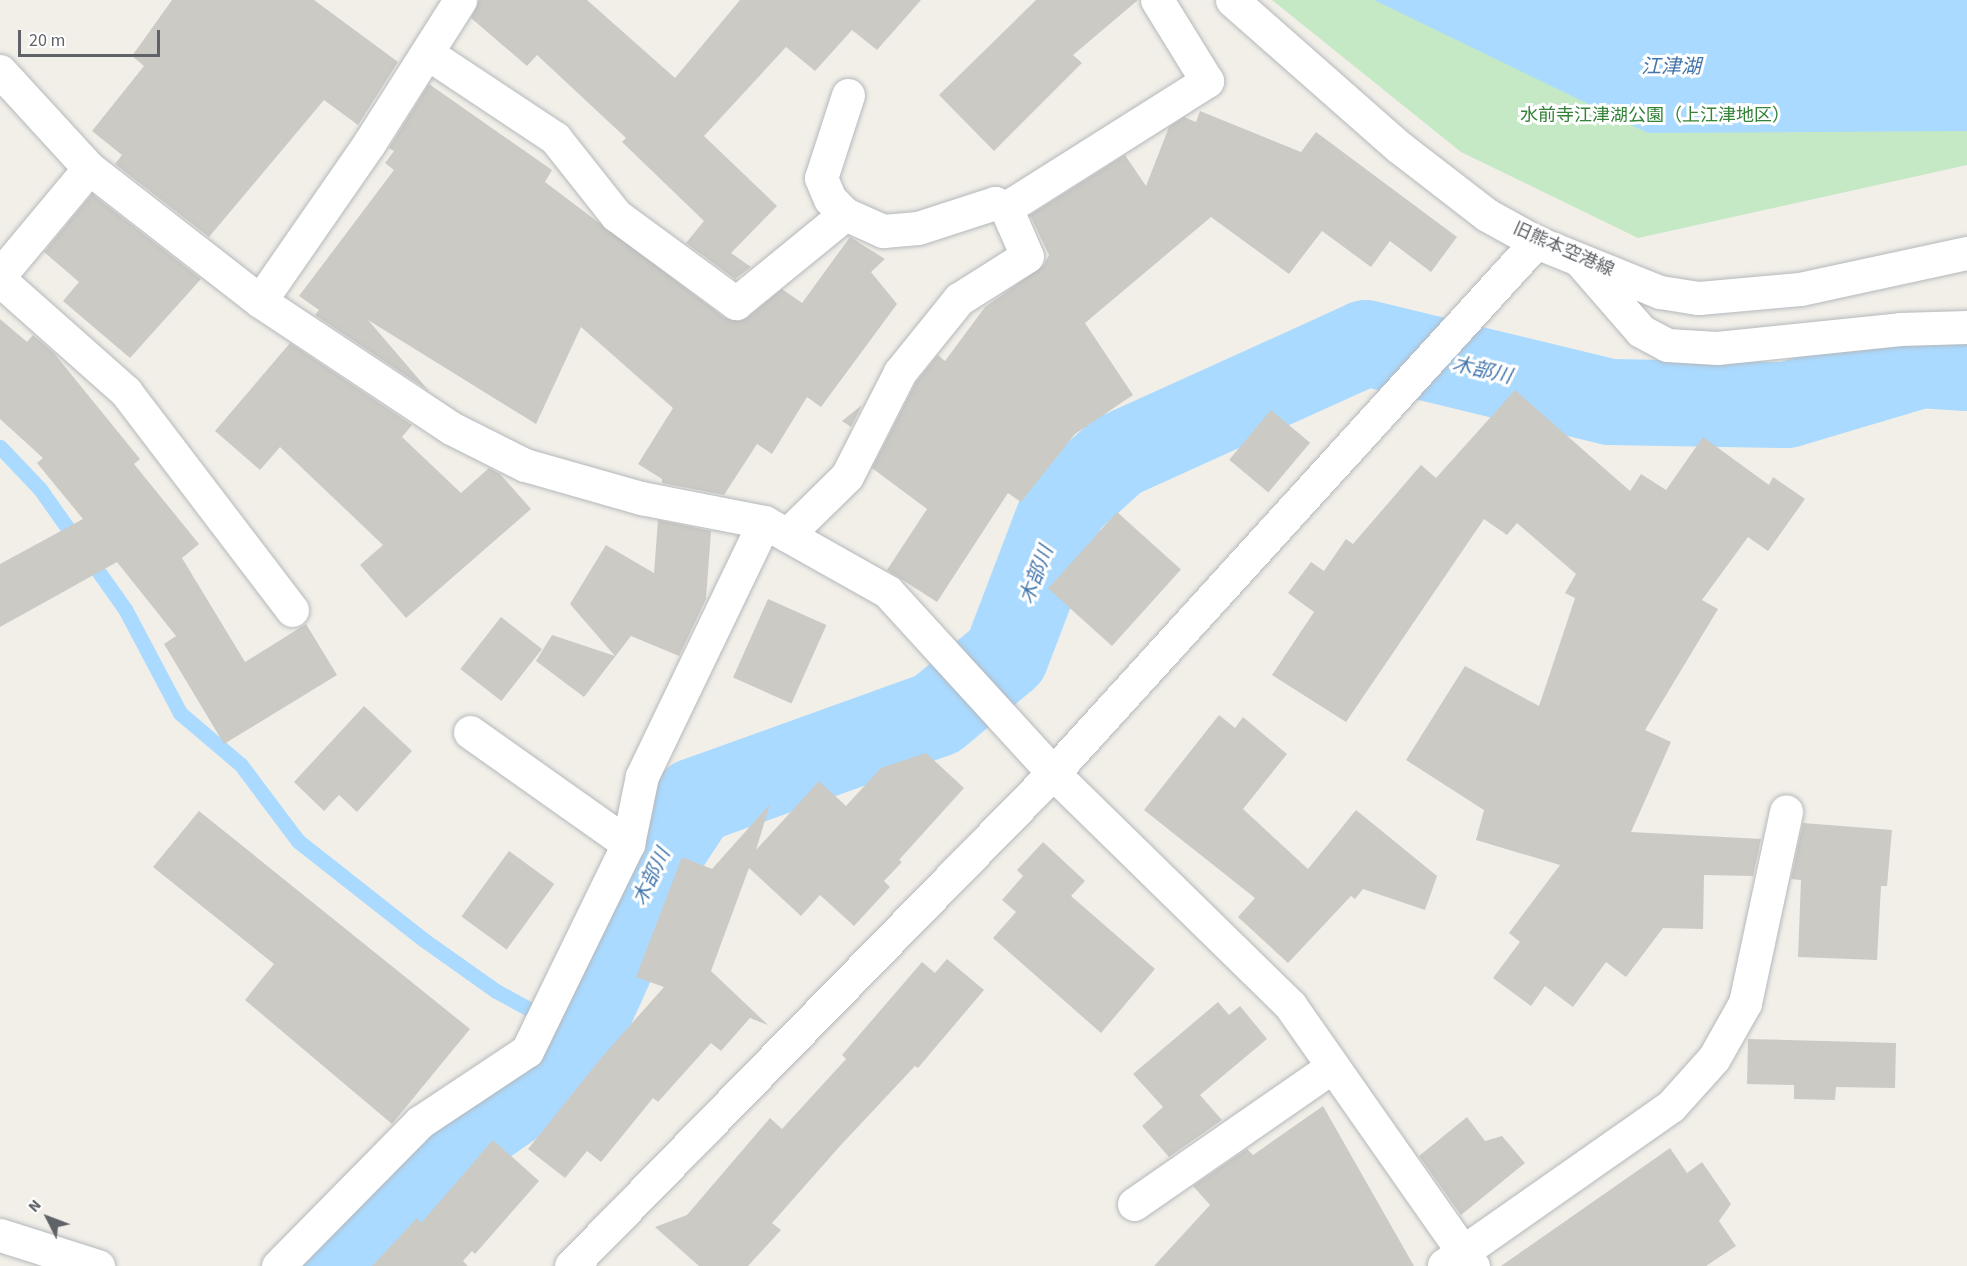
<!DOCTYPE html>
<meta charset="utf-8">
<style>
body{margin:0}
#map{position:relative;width:1967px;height:1266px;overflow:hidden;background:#f1efe8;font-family:"Source Sans 3","Noto Sans JP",sans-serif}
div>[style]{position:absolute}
.green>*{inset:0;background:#c5e8c5}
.water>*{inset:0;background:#aadaff}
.stream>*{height:15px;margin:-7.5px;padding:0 7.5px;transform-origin:7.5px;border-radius:7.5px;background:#aadaff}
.river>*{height:86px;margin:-43px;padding:0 43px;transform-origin:43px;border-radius:43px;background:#aadaff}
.building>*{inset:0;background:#cccac5;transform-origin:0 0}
.roads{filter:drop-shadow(0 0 2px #b5b8bc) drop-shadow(0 0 2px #b5b8bc)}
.minor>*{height:33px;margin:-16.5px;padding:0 16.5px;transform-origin:16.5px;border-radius:16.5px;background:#fff}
span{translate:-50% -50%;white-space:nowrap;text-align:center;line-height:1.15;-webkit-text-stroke:6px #fff;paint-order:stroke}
.park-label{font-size:18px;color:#348238}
.street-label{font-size:18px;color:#5f6368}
.water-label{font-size:20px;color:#4174aa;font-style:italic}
.north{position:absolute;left:18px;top:1188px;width:60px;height:60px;-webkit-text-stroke:4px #fff;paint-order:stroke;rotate:312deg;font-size:16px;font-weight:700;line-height:24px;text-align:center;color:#5f6368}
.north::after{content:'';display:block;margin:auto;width:21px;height:27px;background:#5f6368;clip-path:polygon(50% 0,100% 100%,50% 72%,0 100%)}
.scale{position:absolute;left:18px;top:30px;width:142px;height:27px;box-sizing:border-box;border:3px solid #5f6368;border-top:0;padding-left:8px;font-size:18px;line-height:21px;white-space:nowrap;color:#5f6368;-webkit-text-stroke:4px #fff;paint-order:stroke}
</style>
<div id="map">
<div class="green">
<div style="clip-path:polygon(1272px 0,1967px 0,1967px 165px,1638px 238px,1461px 152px)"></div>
</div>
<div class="water">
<div style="clip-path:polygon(1374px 0,1967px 0,1967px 131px,1648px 133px)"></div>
</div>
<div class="stream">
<div style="left:0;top:447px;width:58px;rotate:46.4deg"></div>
<div style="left:40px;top:489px;width:147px;rotate:54.7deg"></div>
<div style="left:125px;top:609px;width:118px;rotate:62.1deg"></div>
<div style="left:180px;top:713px;width:80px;rotate:40.4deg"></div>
<div style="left:241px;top:765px;width:95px;rotate:53.1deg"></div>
<div style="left:298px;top:841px;width:160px;rotate:38.2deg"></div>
<div style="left:424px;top:940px;width:88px;rotate:35.3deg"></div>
<div style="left:496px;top:991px;width:94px;rotate:28.5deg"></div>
</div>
<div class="river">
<div style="left:336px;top:1266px;width:183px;rotate:-45.2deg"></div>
<div style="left:465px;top:1136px;width:122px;rotate:-35deg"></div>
<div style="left:565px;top:1066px;width:239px;rotate:-65.6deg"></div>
<div style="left:664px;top:848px;width:56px;rotate:-56.6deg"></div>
<div style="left:695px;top:801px;width:257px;rotate:-19.8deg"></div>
<div style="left:937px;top:714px;width:90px;rotate:-40deg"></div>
<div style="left:1006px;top:656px;width:163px;rotate:-69.1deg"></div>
<div style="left:1064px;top:504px;width:72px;rotate:-42.2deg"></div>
<div style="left:1117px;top:456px;width:273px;rotate:-24.4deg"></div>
<div style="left:1366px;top:343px;width:251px;rotate:13.6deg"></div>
<div style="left:1610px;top:402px;width:177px;rotate:1deg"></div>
<div style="left:1787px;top:405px;width:140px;rotate:-16.6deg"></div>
<div style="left:1921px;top:365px;width:46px;rotate:3.7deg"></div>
</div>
<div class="building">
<div style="clip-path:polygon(172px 0,314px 0,398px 62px,358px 125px,324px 100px,209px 237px,115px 164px,122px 155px,92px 131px,144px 66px,132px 56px)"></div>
<div style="clip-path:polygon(479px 0,587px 0,675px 78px,740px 0,921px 0,877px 50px,852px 30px,815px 71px,786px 47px,704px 136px,777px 206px,731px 253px,751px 267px,735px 279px,686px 243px,704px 221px,622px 142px,626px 138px,537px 55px,527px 66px,471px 18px)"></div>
<div style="clip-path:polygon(1036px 0,1138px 0,1073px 55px,1082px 63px,994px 151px,939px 95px)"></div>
<div style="clip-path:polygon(429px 84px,552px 170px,545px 182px,725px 318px,740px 321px,747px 318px,782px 289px,802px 303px,850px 237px,885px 259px,871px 272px,897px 304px,821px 407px,807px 397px,772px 454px,757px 444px,724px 495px,662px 483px,662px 479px,638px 464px,673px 408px,581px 327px,536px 424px,368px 320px,429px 391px,315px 315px,319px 310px,299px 296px,394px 170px,385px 163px,394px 151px,389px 148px)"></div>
<div style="clip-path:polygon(1200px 111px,1301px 152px,1316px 132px,1457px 237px,1431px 272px,1390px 241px,1371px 267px,1322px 231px,1289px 274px,1211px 217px,1085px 323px,1133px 395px,1075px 434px,1021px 502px,1008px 493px,937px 602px,887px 570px,927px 509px,872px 468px,916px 382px,938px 355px,945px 361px,985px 307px,1043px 266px,1049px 255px,1030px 215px,1125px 155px,1146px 186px,1169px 127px,1184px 117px,1196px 122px)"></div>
<div style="clip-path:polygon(92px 194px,201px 279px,130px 358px,63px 301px,79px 282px,44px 252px)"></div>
<div style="clip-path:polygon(0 319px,27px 342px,33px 335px,53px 352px,140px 459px,134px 464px,199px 544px,182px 558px,245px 662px,306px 624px,337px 675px,224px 744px,164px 644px,176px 636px,117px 562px,0 627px,0 564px,83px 519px,37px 463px,43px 458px,0 419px)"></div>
<div style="clip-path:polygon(290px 343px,412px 425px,402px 437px,461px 493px,489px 468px,500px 474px,531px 509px,406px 618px,360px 565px,383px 545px,280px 447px,260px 470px,215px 431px)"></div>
<div style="clip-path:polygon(1515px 390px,1630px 491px,1641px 474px,1666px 490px,1703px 437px,1769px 485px,1773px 477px,1805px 499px,1768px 551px,1748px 537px,1702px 600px,1718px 609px,1645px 730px,1671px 742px,1631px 832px,1761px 839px,1753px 876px,1704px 875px,1703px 929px,1663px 928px,1626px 977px,1606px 962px,1573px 1007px,1545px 986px,1531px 1006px,1493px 978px,1520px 942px,1509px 933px,1560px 865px,1476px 840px,1484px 810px,1406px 760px,1465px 666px,1539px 706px,1575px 598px,1565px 593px,1576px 574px,1517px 523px,1507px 535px,1484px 519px,1346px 722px,1272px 675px,1314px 612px,1288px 593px,1311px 562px,1324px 571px,1346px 539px,1353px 544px,1421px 465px,1436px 478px)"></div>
<div style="clip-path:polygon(862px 405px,851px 427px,842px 421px)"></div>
<div style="left:1271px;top:410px;width:51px;height:65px;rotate:40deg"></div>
<div style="left:1117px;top:512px;width:86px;height:103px;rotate:42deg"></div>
<div style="clip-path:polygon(658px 520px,711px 531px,706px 599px,679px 656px,631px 636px,584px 697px,536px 661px,552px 635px,615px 656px,570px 604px,606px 545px,654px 573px)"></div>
<div style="left:768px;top:599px;width:64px;height:86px;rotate:24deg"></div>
<div style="left:501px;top:617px;width:52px;height:66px;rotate:38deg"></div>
<div style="clip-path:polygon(364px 706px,412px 751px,357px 812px,339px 795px,324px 811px,294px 782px)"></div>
<div style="clip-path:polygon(1219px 715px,1235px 728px,1243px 717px,1287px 754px,1243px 809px,1308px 869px,1356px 810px,1437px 876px,1425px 910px,1363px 889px,1355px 899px,1351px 896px,1288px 963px,1238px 917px,1255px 898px,1144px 810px)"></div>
<div style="clip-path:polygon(926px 753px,964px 788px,899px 860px,902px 862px,884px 881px,890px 887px,854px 926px,820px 895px,801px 916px,749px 868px,711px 971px,768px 1025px,750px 1018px,721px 1051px,711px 1043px,658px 1102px,653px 1098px,601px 1162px,587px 1151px,565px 1178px,528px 1149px,601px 1058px,664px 987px,636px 977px,682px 857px,712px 869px,770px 804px,756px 850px,819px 781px,846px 806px,881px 768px)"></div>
<div style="clip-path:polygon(199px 811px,470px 1029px,392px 1124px,245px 1000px,274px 964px,153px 867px)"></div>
<div style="clip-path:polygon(1803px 823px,1892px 830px,1887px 886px,1881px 886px,1877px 960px,1798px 957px,1801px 880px,1791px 879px)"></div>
<div style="clip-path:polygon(1043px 842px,1085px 881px,1071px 896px,1155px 969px,1101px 1033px,993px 938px,1016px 912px,1002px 900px,1023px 876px,1017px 870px)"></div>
<div style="left:509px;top:851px;width:56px;height:81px;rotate:36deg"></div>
<div style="clip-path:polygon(947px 959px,984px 990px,918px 1068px,915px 1066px,840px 1146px,772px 1223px,781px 1230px,748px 1266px,699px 1266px,655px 1227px,687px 1215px,770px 1118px,782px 1129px,846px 1059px,842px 1055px,922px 962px,935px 973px)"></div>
<div style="clip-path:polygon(1218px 1002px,1229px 1015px,1240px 1006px,1267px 1039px,1200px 1095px,1222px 1120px,1169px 1157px,1142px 1126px,1163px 1107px,1133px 1074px)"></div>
<div style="clip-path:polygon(1748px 1039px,1896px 1043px,1895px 1088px,1836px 1087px,1835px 1100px,1794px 1099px,1794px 1085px,1747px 1084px)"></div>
<div style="clip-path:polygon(1323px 1106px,1414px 1266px,1154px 1266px,1210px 1205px,1193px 1186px,1247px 1149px,1253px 1155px)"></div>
<div style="clip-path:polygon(1467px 1117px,1485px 1141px,1502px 1136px,1525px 1163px,1461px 1215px,1419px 1156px)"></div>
<div style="clip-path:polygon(493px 1140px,539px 1181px,475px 1254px,472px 1251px,463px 1261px,468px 1266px,372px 1266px,417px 1218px,421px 1223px)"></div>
<div style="clip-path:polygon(1670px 1148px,1687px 1173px,1702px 1162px,1731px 1204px,1719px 1221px,1736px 1246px,1706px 1266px,1501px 1266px)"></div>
</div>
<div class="roads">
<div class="minor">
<div style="left:1232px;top:0;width:222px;rotate:41.4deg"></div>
<div style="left:1399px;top:147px;width:111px;rotate:37.7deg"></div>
<div style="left:1487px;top:215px;width:56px;rotate:28.9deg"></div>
<div style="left:1536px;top:242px;width:134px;rotate:22deg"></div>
<div style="left:1660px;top:292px;width:39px;rotate:9deg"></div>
<div style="left:1699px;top:298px;width:101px;rotate:-5.1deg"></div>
<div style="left:1800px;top:289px;width:171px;rotate:-12.2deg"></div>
<div style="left:427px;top:53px;width:154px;rotate:33.6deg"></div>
<div style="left:555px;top:138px;width:98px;rotate:51.6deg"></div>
<div style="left:616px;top:215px;width:149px;rotate:36.3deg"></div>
<div style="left:736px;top:303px;width:141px;rotate:-39.2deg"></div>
<div style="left:0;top:71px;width:132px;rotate:47.5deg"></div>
<div style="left:89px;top:168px;width:217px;rotate:37.9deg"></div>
<div style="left:260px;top:301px;width:229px;rotate:33.6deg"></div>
<div style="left:451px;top:428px;width:83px;rotate:26.6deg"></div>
<div style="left:525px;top:465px;width:121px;rotate:15.9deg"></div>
<div style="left:641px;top:498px;width:125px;rotate:11deg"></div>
<div style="left:764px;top:522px;width:142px;rotate:29.4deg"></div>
<div style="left:888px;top:592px;width:245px;rotate:47.6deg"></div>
<div style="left:1053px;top:773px;width:332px;rotate:44.4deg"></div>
<div style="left:1290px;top:1005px;width:319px;rotate:55deg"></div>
<div style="left:848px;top:95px;width:87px;rotate:108deg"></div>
<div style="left:821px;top:178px;width:23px;rotate:67deg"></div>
<div style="left:830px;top:199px;width:21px;rotate:45deg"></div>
<div style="left:845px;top:214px;width:42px;rotate:24.1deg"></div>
<div style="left:883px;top:231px;width:35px;rotate:-5deg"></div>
<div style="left:918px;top:228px;width:81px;rotate:-18deg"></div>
<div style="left:995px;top:203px;width:12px;rotate:24deg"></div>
<div style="left:1580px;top:261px;width:93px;rotate:48.9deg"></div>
<div style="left:1641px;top:331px;width:30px;rotate:28deg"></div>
<div style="left:1667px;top:345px;width:50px;rotate:3.4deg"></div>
<div style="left:1717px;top:348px;width:184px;rotate:-5.9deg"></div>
<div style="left:1900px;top:329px;width:67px;rotate:-1.7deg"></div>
<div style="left:0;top:275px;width:139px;rotate:-50.2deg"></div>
<div style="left:0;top:280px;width:169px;rotate:41.6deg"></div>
<div style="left:126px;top:392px;width:274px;rotate:52.7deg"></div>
<div style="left:260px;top:301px;width:193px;rotate:-55.3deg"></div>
<div style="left:370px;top:142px;width:168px;rotate:-57.6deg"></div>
<div style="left:787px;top:535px;width:84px;rotate:-44.5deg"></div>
<div style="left:847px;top:476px;width:117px;rotate:-63deg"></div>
<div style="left:900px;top:372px;width:94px;rotate:-51.1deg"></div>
<div style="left:959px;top:299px;width:80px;rotate:-32.3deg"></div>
<div style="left:1027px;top:256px;width:52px;rotate:-113.6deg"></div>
<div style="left:1006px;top:208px;width:238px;rotate:-32.3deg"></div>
<div style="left:1207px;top:81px;width:95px;rotate:-121.7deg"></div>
<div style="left:470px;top:732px;width:194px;rotate:35.3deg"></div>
<div style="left:1134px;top:1204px;width:241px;rotate:-34.7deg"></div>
<div style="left:0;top:1235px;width:103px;rotate:17.6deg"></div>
<div style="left:1444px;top:1265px;width:277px;rotate:-35deg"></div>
<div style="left:1671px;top:1106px;width:64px;rotate:-48.1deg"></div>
<div style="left:1714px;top:1058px;width:63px;rotate:-60.6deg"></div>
<div style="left:1745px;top:1003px;width:196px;rotate:-77.9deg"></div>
<div style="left:278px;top:1266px;width:202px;rotate:-45.4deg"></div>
<div style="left:420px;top:1122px;width:128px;rotate:-33.6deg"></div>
<div style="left:527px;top:1051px;width:230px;rotate:-64deg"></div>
<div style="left:628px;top:844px;width:69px;rotate:-78.4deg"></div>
<div style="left:642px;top:776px;width:282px;rotate:-64.3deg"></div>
<div style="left:571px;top:1266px;width:689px;rotate:-45.65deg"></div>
<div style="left:1053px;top:773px;width:718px;rotate:-47.71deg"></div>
</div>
</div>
<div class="park-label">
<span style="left:1655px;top:116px">水前寺江津湖公園（上江津地区）</span>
</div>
<div class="street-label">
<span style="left:1563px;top:250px;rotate:24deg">旧熊本空港線</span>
</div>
<div class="water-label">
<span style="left:1671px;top:67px">江津湖</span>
<span style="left:1482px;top:371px;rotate:13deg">木部川</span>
<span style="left:1037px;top:575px;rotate:-69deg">木部川</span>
<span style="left:652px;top:877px;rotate:-64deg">木部川</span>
</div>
<div class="north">N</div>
<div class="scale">20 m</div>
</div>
